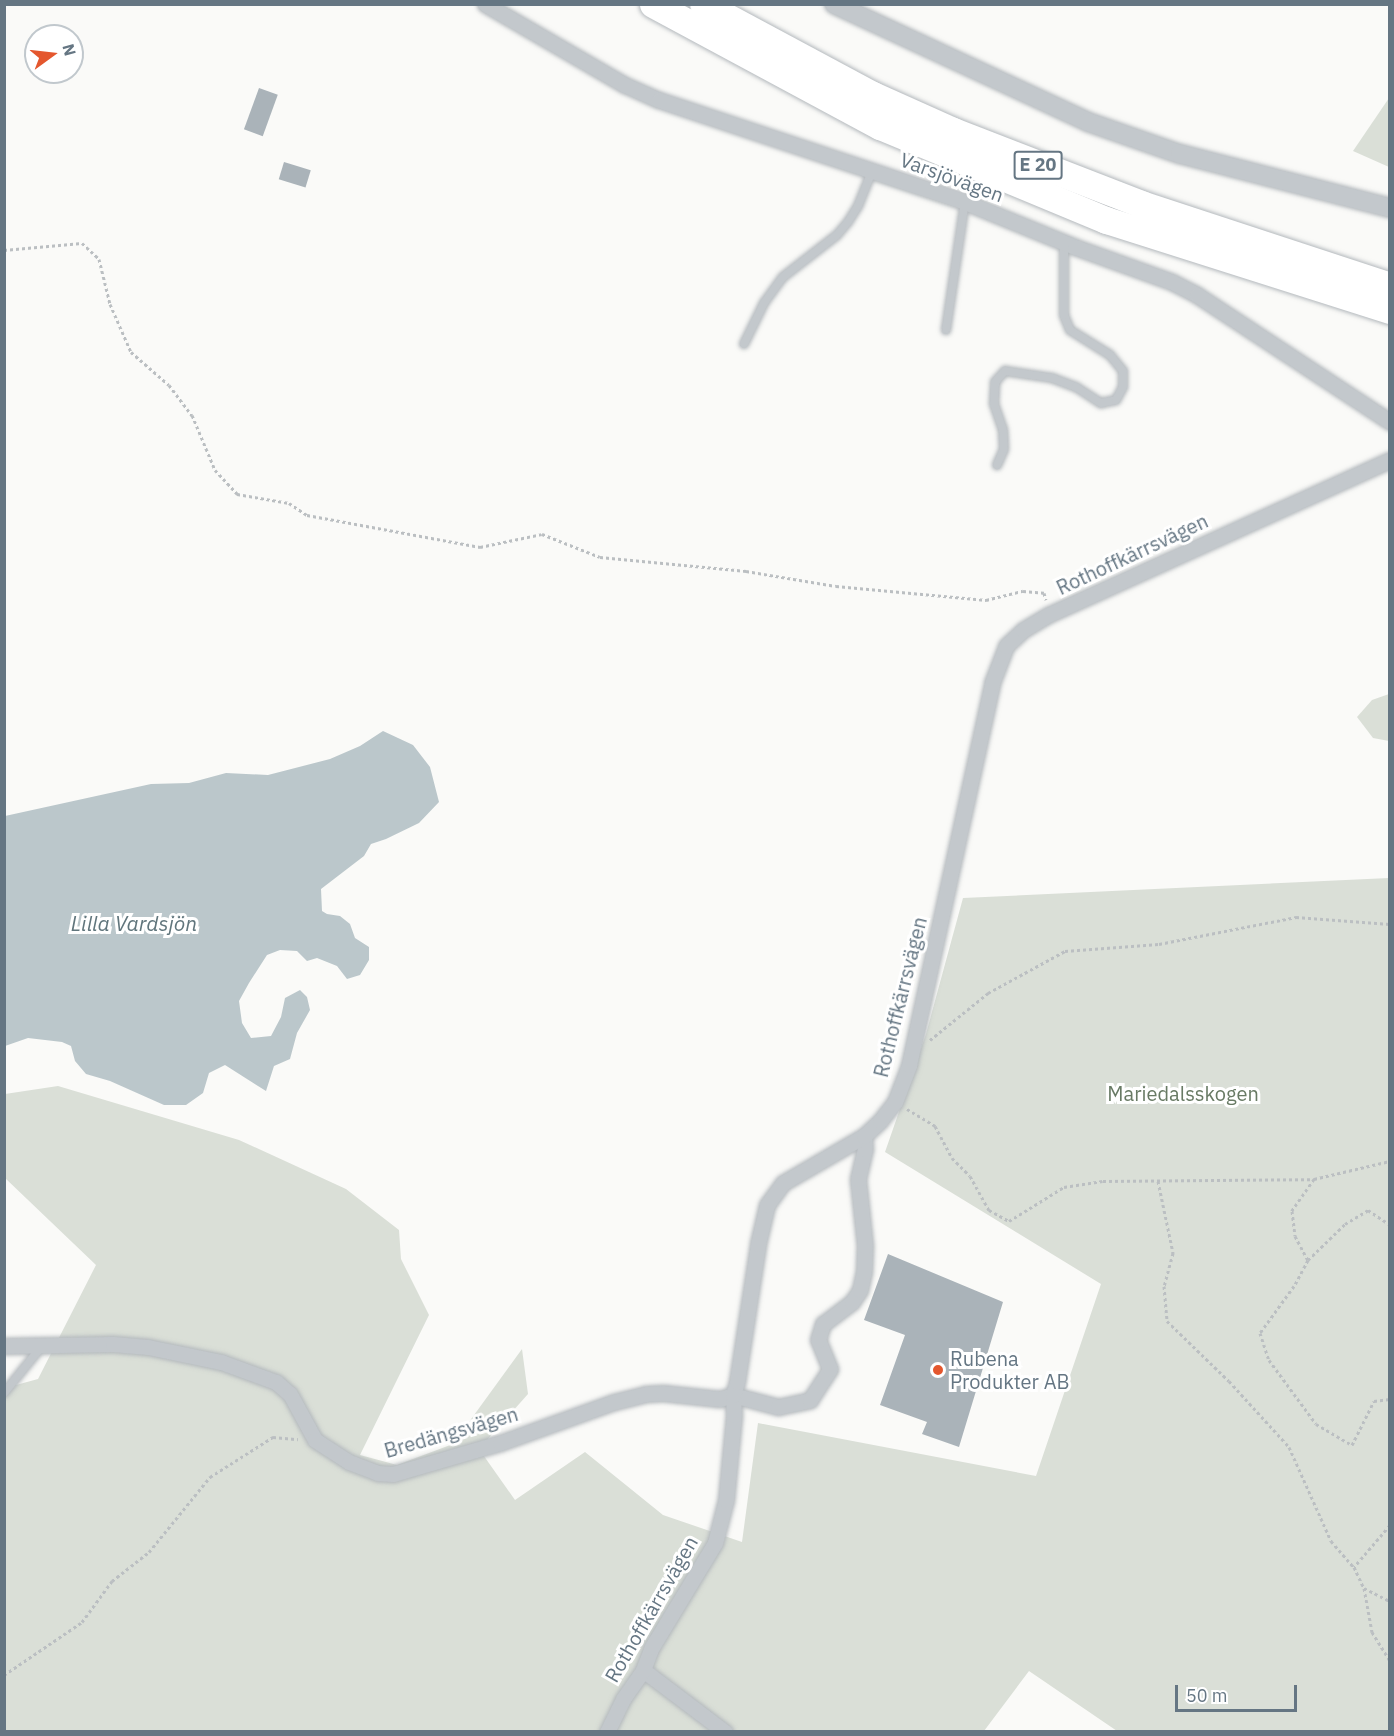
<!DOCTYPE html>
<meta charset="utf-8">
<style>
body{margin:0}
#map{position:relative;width:1394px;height:1736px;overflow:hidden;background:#fafaf8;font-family:"IBM Plex Sans",sans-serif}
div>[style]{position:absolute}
.green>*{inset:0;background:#dadfd7}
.water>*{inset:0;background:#bbc7cb}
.building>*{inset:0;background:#aab3b9;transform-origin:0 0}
.path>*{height:3px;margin-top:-1.5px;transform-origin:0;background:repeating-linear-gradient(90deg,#bbbfc2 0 3px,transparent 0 6px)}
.roads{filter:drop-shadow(0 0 2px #b4b9bd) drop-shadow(0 0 2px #b4b9bd)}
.service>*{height:8px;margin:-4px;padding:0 4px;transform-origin:4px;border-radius:4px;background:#c3c8cc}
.minor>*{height:15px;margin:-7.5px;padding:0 7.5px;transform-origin:7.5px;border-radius:7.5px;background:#c3c8cc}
.tertiary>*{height:18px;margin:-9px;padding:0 9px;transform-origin:9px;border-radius:9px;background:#c3c8cc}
.motorway>*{height:27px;margin:-13.5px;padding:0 13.5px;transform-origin:13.5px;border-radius:13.5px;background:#fff}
.dots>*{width:16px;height:16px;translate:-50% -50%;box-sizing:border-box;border:3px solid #fff;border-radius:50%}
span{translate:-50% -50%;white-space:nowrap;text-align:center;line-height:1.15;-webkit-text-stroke:6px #fff;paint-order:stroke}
.shield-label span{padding:2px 4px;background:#fff;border:2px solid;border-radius:4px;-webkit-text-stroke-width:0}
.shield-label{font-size:18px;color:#657683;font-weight:700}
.street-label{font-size:20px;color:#657683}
.park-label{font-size:20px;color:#687a64}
.poi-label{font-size:20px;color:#657683}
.left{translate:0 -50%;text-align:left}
.water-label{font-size:21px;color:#60757c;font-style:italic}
.frame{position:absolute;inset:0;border:6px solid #657683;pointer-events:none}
.north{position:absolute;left:24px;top:24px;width:60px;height:60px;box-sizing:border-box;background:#fff;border:2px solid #c1c8cd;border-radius:50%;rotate:75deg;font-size:16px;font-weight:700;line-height:24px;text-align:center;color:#657683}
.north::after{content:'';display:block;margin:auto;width:21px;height:27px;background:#e4572e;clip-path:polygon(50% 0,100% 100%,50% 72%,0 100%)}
.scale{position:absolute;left:1175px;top:1685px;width:122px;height:27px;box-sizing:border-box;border:3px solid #657683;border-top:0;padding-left:8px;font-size:18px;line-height:21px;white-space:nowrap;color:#657683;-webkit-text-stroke:4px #fff;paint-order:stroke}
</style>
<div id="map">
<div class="green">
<div style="clip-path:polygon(1389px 98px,1389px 167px,1353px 151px)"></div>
<div style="clip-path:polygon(1389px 694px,1389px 741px,1373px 738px,1357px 717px,1372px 700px)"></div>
<div style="clip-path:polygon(1389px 878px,1389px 1731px,1117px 1731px,1029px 1671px,984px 1731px,5px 1732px,5px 1388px,38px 1379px,96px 1265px,5px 1178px,5px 1094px,58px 1086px,239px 1140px,346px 1189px,399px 1230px,401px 1259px,429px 1315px,360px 1455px,397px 1465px,453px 1444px,522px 1349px,528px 1394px,479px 1449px,515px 1500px,585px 1452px,663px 1515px,742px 1542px,758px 1423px,1036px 1476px,1101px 1284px,885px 1152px,926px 1034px,963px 898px)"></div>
</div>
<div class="water">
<div style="clip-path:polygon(383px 731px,413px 745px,430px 767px,439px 802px,419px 823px,386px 839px,371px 844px,364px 856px,321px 889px,322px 911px,327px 914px,340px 916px,350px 924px,355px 938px,369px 947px,369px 960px,360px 975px,347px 979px,337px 966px,317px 958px,307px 961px,297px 951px,280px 950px,267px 955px,249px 983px,239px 1001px,242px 1023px,251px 1038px,271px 1036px,281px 1017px,285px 998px,300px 990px,307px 997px,310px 1010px,297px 1033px,290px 1059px,274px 1066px,266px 1091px,225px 1065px,209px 1073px,203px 1093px,186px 1105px,164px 1105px,110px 1081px,86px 1074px,75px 1061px,71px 1046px,62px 1042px,28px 1038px,5px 1046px,5px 816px,151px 784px,189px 783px,226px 773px,268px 775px,330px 759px,360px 746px)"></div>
</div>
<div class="building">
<div style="left:259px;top:88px;width:20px;height:44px;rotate:20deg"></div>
<div style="left:284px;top:162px;width:28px;height:18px;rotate:17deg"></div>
<div style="clip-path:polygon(888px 1254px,1003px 1302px,959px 1447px,922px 1434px,927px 1422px,880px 1405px,905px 1335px,864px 1320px)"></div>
</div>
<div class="path">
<div style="left:4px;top:250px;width:78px;rotate:-5.1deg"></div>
<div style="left:82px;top:243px;width:23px;rotate:43deg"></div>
<div style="left:99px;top:259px;width:46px;rotate:76.3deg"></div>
<div style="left:110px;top:304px;width:52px;rotate:66.4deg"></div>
<div style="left:131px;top:352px;width:50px;rotate:41deg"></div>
<div style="left:169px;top:385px;width:38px;rotate:53deg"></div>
<div style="left:192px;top:415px;width:60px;rotate:67.3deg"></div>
<div style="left:215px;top:470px;width:33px;rotate:47deg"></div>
<div style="left:237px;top:494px;width:53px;rotate:9.8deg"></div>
<div style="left:289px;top:503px;width:22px;rotate:34deg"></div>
<div style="left:307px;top:515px;width:176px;rotate:10.5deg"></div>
<div style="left:480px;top:547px;width:63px;rotate:-11.8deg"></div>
<div style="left:542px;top:534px;width:62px;rotate:21.6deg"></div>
<div style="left:600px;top:557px;width:147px;rotate:5.5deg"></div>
<div style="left:746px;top:571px;width:91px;rotate:9.5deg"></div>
<div style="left:836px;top:586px;width:151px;rotate:5.3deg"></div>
<div style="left:986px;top:600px;width:38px;rotate:-14deg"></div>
<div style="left:1023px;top:591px;width:21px;rotate:5deg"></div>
<div style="left:1044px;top:593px;width:7px;rotate:74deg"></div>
<div style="left:930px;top:1040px;width:75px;rotate:-39deg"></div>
<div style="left:988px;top:993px;width:88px;rotate:-28.6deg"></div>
<div style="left:1065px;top:951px;width:94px;rotate:-4.3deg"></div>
<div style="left:1159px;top:944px;width:140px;rotate:-11.1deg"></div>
<div style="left:1296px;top:917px;width:94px;rotate:4.3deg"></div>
<div style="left:907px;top:1109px;width:33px;rotate:31deg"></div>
<div style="left:935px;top:1126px;width:36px;rotate:62deg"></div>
<div style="left:952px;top:1158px;width:25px;rotate:45deg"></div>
<div style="left:970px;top:1176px;width:39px;rotate:61deg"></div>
<div style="left:989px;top:1210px;width:23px;rotate:29deg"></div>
<div style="left:1009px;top:1221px;width:65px;rotate:-31.7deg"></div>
<div style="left:1064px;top:1187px;width:39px;rotate:-9deg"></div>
<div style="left:1103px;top:1181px;width:211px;rotate:-0.5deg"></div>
<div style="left:1314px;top:1179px;width:78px;rotate:-13.3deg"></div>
<div style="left:1314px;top:1179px;width:39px;rotate:125deg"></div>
<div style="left:1292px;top:1211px;width:25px;rotate:83deg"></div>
<div style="left:1295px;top:1236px;width:27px;rotate:62deg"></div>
<div style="left:1308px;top:1260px;width:30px;rotate:118deg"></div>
<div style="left:1294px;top:1286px;width:58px;rotate:125.9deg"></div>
<div style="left:1260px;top:1333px;width:28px;rotate:72deg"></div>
<div style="left:1269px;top:1360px;width:79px;rotate:53.7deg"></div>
<div style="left:1316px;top:1424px;width:42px;rotate:30.3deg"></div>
<div style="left:1352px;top:1445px;width:49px;rotate:-63.4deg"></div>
<div style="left:1374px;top:1401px;width:16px;rotate:-7deg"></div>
<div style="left:1158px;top:1181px;width:74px;rotate:78.2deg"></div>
<div style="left:1173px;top:1253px;width:34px;rotate:105deg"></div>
<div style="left:1164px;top:1286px;width:35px;rotate:85deg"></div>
<div style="left:1167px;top:1321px;width:86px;rotate:44.1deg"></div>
<div style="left:1229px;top:1381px;width:89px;rotate:47.7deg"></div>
<div style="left:1289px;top:1447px;width:103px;rotate:65.9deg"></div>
<div style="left:1331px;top:1541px;width:35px;rotate:49deg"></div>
<div style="left:1308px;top:1260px;width:52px;rotate:-44.2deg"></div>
<div style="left:1345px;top:1224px;width:27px;rotate:-31deg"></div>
<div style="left:1368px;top:1210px;width:27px;rotate:34deg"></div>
<div style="left:1390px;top:1525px;width:55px;rotate:130.6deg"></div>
<div style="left:1354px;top:1567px;width:23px;rotate:65deg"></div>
<div style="left:1364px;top:1588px;width:29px;rotate:27deg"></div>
<div style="left:1364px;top:1588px;width:45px;rotate:79.7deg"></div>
<div style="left:1372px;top:1632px;width:34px;rotate:58deg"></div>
<div style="left:4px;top:1675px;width:94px;rotate:-34.2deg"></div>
<div style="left:82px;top:1622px;width:51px;rotate:-53.8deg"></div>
<div style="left:112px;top:1581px;width:47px;rotate:-38.1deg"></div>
<div style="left:149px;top:1552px;width:97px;rotate:-50.9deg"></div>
<div style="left:210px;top:1477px;width:75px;rotate:-32.4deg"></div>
<div style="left:273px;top:1437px;width:25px;rotate:5deg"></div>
</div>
<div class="roads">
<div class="service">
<div style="left:946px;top:330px;width:129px;rotate:-81.6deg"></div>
<div style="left:744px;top:344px;width:46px;rotate:-64deg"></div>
<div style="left:764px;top:303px;width:32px;rotate:-54deg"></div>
<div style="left:783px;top:277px;width:68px;rotate:-37.9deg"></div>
<div style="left:837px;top:235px;width:17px;rotate:-50deg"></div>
<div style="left:848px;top:222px;width:19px;rotate:-58deg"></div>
<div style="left:858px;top:206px;width:38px;rotate:-68deg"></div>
<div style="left:997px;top:465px;width:17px;rotate:-66deg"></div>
<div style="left:1004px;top:449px;width:19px;rotate:-93deg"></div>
<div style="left:1003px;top:430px;width:28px;rotate:-109deg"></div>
<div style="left:994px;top:404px;width:22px;rotate:-87deg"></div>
<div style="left:995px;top:382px;width:15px;rotate:-48deg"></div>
<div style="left:1005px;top:371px;width:48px;rotate:8.5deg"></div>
<div style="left:1052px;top:378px;width:26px;rotate:21deg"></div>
<div style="left:1076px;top:387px;width:30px;rotate:33deg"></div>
<div style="left:1101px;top:403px;width:15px;rotate:-11deg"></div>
<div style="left:1116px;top:400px;width:15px;rotate:-62deg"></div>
<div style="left:1123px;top:387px;width:16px;rotate:-90deg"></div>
<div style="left:1123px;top:371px;width:21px;rotate:-129deg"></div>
<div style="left:1110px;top:355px;width:47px;rotate:-148deg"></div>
<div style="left:1070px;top:330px;width:16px;rotate:-112deg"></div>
<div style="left:1064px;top:315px;width:72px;rotate:-90deg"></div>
<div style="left:4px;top:1393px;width:60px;rotate:-51deg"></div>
</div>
<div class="minor">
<div style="left:485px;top:4px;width:162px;rotate:30.1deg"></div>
<div style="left:625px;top:85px;width:37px;rotate:24deg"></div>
<div style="left:659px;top:100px;width:323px;rotate:18.4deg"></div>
<div style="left:965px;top:202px;width:119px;rotate:22.2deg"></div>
<div style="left:1075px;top:247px;width:103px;rotate:19.8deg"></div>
<div style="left:1172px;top:282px;width:28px;rotate:27deg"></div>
<div style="left:1197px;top:295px;width:231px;rotate:33.3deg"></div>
<div style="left:4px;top:1346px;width:109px;rotate:-1.1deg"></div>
<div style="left:113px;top:1344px;width:35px;rotate:5deg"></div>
<div style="left:148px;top:1347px;width:75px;rotate:11.6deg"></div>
<div style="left:221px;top:1362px;width:59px;rotate:20deg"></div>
<div style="left:276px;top:1382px;width:18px;rotate:41deg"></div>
<div style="left:290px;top:1394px;width:52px;rotate:61.5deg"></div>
<div style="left:315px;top:1440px;width:40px;rotate:32.9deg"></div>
<div style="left:349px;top:1462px;width:31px;rotate:21deg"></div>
<div style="left:378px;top:1473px;width:15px;rotate:4deg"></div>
<div style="left:393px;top:1474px;width:111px;rotate:-16.2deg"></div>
<div style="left:500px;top:1443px;width:121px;rotate:-19.8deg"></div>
<div style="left:614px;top:1402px;width:32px;rotate:-14deg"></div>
<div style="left:645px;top:1394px;width:18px;rotate:-3deg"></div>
<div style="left:663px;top:1393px;width:57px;rotate:6deg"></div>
<div style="left:720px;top:1399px;width:14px;rotate:-17deg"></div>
<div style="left:733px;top:1395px;width:47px;rotate:14.9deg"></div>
<div style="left:778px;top:1407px;width:33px;rotate:-12deg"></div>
<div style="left:810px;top:1400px;width:37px;rotate:-57deg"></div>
<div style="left:830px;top:1369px;width:31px;rotate:-112deg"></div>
<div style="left:818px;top:1340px;width:17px;rotate:-73deg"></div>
<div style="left:823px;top:1324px;width:36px;rotate:-37deg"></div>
<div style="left:852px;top:1302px;width:14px;rotate:-56deg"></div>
<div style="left:860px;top:1290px;width:19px;rotate:-78deg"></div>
<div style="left:864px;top:1271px;width:25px;rotate:-88deg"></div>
<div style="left:865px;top:1246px;width:67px;rotate:-96deg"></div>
<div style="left:858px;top:1179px;width:31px;rotate:-77deg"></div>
<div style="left:865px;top:1149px;width:13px;rotate:-94deg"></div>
<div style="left:643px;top:1670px;width:103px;rotate:37.1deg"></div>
<div style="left:607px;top:1732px;width:37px;rotate:-64deg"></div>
<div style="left:623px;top:1699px;width:35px;rotate:-55deg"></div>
<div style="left:643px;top:1670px;width:25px;rotate:-69deg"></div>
<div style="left:652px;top:1647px;width:122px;rotate:-58.8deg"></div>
<div style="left:715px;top:1543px;width:44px;rotate:-75.7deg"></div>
<div style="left:726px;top:1500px;width:85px;rotate:-84.6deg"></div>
<div style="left:734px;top:1415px;width:20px;rotate:-93deg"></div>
<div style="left:733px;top:1395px;width:14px;rotate:-73deg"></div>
<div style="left:737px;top:1382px;width:140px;rotate:-81.3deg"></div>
<div style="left:758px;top:1244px;width:40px;rotate:-77deg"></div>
<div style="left:767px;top:1205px;width:27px;rotate:-54deg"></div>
<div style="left:783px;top:1183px;width:94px;rotate:-30.1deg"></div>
<div style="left:864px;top:1136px;width:22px;rotate:-43deg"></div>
<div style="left:880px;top:1121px;width:24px;rotate:-52deg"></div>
<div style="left:895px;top:1102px;width:40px;rotate:-69deg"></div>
<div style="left:909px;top:1065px;width:391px;rotate:-77.7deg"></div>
<div style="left:992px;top:683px;width:40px;rotate:-69deg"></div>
<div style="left:1006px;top:646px;width:23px;rotate:-43deg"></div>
<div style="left:1023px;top:630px;width:29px;rotate:-31deg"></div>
<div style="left:1048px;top:615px;width:375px;rotate:-24.4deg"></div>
</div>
<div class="tertiary">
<div style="left:834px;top:4px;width:280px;rotate:24.9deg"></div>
<div style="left:1088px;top:122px;width:97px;rotate:19.2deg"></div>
<div style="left:1180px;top:154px;width:217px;rotate:14.4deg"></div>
</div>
<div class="motorway">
<div style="left:653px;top:4px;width:258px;rotate:28.3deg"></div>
<div style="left:880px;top:126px;width:245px;rotate:22.6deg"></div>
<div style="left:1106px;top:220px;width:298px;rotate:17.6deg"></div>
<div style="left:703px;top:4px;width:193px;rotate:28.2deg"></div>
<div style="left:873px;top:95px;width:88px;rotate:24.2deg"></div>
<div style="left:953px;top:131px;width:202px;rotate:21.2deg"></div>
<div style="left:1141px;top:204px;width:262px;rotate:18.2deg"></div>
</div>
</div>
<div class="dots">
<div style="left:938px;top:1370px;background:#e4572e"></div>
</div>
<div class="shield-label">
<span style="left:1038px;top:165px">E 20</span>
</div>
<div class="street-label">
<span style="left:952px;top:177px;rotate:20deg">Varsjövägen</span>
<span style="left:1132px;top:554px;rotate:-25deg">Rothoffkärrsvägen</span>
<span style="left:900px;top:997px;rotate:-76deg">Rothoffkärrsvägen</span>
<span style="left:451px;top:1432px;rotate:-16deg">Bredängsvägen</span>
<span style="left:651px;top:1609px;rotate:-60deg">Rothoffkärrsvägen</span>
</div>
<div class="park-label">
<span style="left:1183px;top:1093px">Mariedalsskogen</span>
</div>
<div class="poi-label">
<span class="left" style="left:950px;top:1370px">Rubena<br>Produkter AB</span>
</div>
<div class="water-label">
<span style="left:134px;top:923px">Lilla Vardsjön</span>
</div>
<div class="frame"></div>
<div class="north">N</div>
<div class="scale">50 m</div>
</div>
